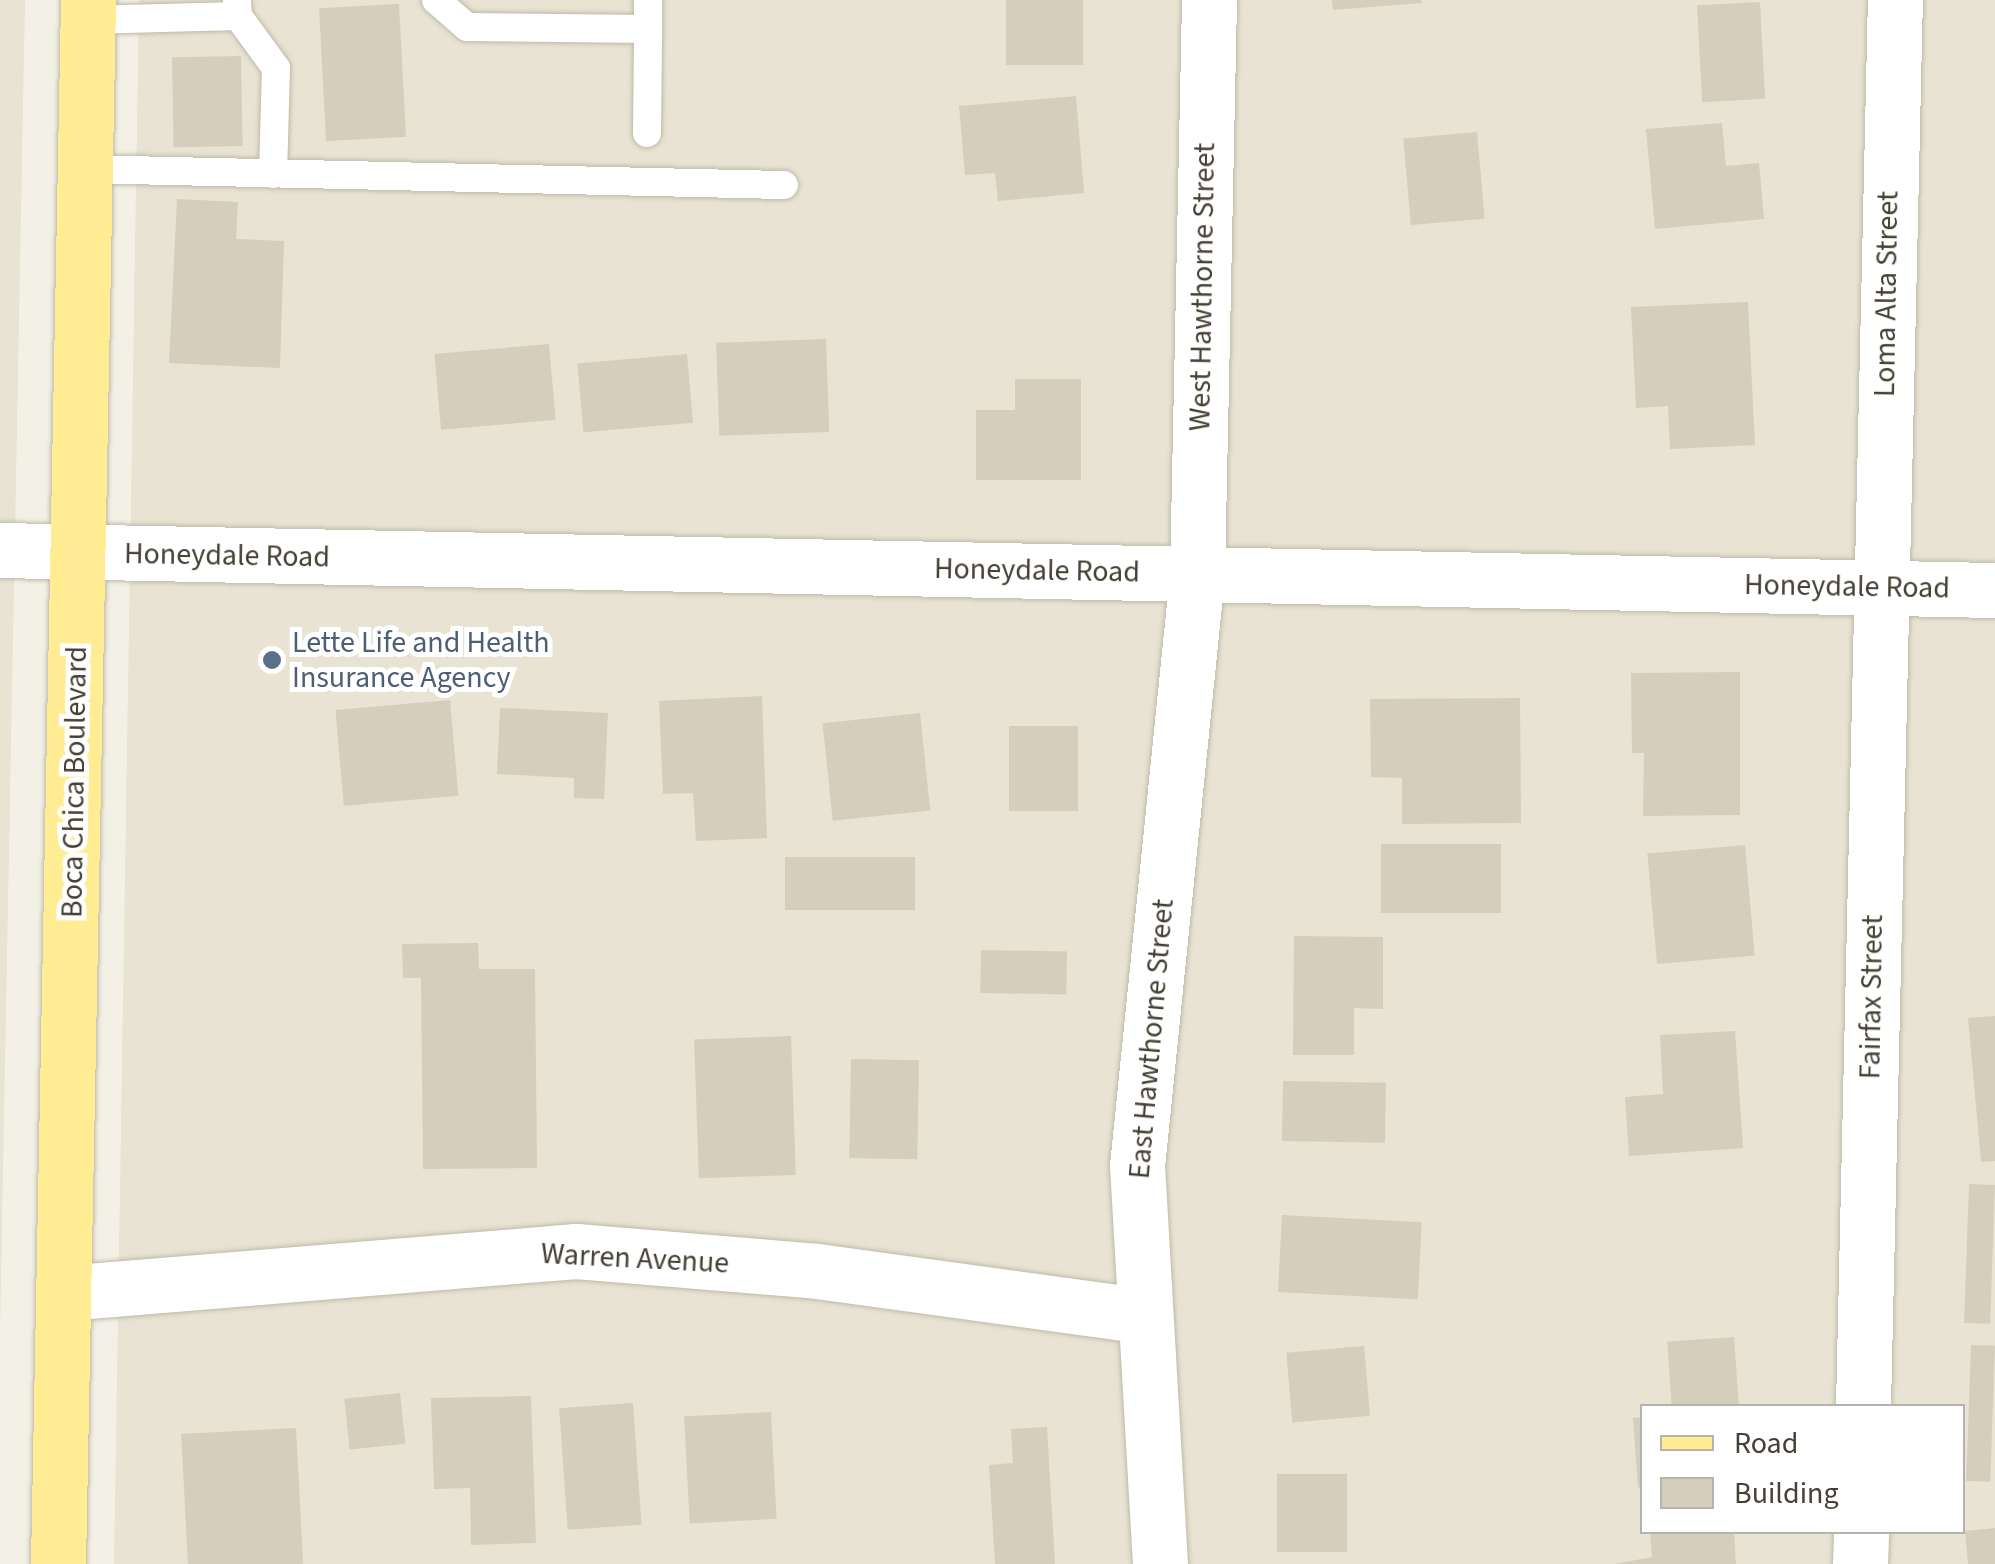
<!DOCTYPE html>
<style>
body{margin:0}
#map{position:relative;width:1995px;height:1564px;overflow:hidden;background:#f3f1e6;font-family:"Source Sans 3",sans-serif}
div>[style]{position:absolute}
.residential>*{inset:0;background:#e8e3d3}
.building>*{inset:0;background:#d5ceba;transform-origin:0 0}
.roads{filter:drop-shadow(0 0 2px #bfbaa8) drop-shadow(0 0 2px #bfbaa8)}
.service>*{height:28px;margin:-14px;padding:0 14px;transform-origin:14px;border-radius:14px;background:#fff}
.minor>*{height:55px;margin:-27.5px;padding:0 27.5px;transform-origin:27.5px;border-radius:27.5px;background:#fff}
.tertiary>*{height:55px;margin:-27.5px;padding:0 27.5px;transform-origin:27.5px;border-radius:27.5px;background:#fff}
.primary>*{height:55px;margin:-27.5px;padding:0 27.5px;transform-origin:27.5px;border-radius:27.5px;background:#ffec93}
.dots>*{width:28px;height:28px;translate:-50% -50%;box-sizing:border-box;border:5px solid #fff;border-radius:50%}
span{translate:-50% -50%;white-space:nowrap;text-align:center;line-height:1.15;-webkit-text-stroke:10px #fff;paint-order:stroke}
.street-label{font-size:30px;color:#464135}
.service-label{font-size:30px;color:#4e5e75}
.left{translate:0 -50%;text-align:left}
.legend{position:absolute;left:1640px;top:1404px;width:325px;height:130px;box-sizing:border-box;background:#fff;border:2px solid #b5b3ae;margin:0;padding:12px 18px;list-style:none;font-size:30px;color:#464135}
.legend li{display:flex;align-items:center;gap:20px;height:50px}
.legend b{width:50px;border:2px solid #b5b3ae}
</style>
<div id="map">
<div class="residential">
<div style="clip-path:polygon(0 0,25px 0,0 1330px)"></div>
<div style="clip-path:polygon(evenodd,139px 0,1995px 0,1995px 1564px,114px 1564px,139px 0,1642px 1406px,1962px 1406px,1962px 1532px,1642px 1532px,1642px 1406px)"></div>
</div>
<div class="building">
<div style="left:1006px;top:0;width:77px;height:65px"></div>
<div style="clip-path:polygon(1332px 0,1421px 0,1422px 3px,1333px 10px)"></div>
<div style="left:1760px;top:2px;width:97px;height:63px;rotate:87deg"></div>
<div style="left:399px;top:4px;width:133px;height:80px;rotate:87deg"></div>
<div style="left:241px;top:56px;width:90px;height:69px;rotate:89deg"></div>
<div style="clip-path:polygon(1076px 96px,1084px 193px,998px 201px,995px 173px,965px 175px,959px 106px)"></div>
<div style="clip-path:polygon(1722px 123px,1726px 166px,1759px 163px,1764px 219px,1655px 229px,1646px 129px)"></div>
<div style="left:1477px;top:132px;width:87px;height:74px;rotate:85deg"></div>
<div style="clip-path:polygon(177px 199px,238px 202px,236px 239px,284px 241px,280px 368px,169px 363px)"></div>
<div style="clip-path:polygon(1748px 302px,1755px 445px,1670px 449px,1668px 406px,1636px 408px,1631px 307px)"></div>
<div style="left:826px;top:339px;width:93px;height:110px;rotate:88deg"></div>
<div style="left:549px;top:344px;width:76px;height:115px;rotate:85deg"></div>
<div style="left:687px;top:354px;width:69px;height:110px;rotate:85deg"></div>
<div style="clip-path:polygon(1015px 379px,1081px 379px,1081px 480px,976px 480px,976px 410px,1015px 410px)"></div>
<div style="clip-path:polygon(1740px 672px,1740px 815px,1643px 816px,1644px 753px,1632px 753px,1631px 673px)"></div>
<div style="clip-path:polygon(762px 696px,767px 838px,696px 841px,693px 793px,663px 794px,659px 701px)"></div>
<div style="clip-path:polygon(1520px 698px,1521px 823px,1402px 824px,1402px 778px,1371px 777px,1370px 699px)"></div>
<div style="left:450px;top:700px;width:96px;height:115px;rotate:85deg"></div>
<div style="clip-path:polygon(500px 708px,608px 713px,604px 799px,574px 798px,574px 778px,497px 774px)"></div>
<div style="left:920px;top:713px;width:98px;height:98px;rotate:84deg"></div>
<div style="left:1009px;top:726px;width:69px;height:85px"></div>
<div style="left:1381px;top:844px;width:120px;height:69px"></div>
<div style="left:1745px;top:845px;width:111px;height:98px;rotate:85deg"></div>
<div style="left:915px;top:857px;width:53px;height:130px;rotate:90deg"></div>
<div style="clip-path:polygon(1294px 936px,1383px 937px,1383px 1009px,1354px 1008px,1354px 1055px,1293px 1055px)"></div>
<div style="clip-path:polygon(478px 943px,479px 969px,535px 969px,537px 1168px,423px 1169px,421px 978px,403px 978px,402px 944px)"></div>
<div style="left:981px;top:950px;width:86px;height:43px;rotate:1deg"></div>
<div style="clip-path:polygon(1995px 1016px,1995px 1161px,1981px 1162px,1968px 1018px)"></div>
<div style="clip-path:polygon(1735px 1031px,1743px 1148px,1629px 1156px,1625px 1097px,1663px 1094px,1660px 1035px)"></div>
<div style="left:791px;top:1036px;width:139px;height:97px;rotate:88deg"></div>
<div style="left:851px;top:1059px;width:68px;height:99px;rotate:1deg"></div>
<div style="left:1283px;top:1081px;width:103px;height:60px;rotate:1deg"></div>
<div style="left:1969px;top:1184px;width:26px;height:139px;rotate:2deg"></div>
<div style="left:1282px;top:1215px;width:140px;height:77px;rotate:3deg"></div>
<div style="left:1734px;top:1337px;width:69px;height:67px;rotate:86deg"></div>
<div style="left:1971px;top:1345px;width:24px;height:136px;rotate:2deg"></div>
<div style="left:1364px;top:1346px;width:70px;height:78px;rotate:85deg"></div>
<div style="left:400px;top:1393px;width:51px;height:56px;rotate:84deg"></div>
<div style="clip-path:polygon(531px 1396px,536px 1543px,471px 1545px,470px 1488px,434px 1489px,431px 1398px)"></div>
<div style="left:633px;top:1403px;width:122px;height:74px;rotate:86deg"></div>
<div style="left:771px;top:1412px;width:107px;height:87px;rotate:87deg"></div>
<div style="clip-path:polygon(1642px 1417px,1642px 1487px,1638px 1488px,1633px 1418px)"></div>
<div style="clip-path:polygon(1047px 1427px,1055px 1564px,995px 1564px,989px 1465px,1013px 1463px,1011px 1429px)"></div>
<div style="left:296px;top:1428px;width:136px;height:115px;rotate:87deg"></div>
<div style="left:1277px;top:1474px;width:70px;height:78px"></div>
<div style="clip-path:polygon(1995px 1528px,1995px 1564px,1968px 1564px,1965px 1531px)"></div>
<div style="clip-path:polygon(1650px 1532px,1734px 1532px,1736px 1564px,1615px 1564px,1652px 1557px)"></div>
</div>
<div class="roads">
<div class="service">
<div style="left:436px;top:0;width:41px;rotate:41.1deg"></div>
<div style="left:467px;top:27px;width:181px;rotate:0.6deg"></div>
<div style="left:648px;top:29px;width:29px;rotate:-90deg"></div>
<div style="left:238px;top:16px;width:64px;rotate:53.8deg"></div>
<div style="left:276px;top:68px;width:106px;rotate:91.6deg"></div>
<div style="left:87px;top:20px;width:151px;rotate:-1.5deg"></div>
<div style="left:238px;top:16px;width:15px;rotate:-94deg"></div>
<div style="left:647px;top:133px;width:104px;rotate:-89.4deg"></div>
<div style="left:83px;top:169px;width:701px;rotate:1.31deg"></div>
</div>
<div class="minor">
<div style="left:64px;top:1293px;width:514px;rotate:-4.69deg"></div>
<div style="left:576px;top:1251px;width:242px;rotate:4.7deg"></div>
<div style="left:817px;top:1271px;width:330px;rotate:7.8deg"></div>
<div style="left:1863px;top:1406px;width:1406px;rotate:-88.7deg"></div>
<div style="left:1160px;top:1564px;width:399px;rotate:-93.3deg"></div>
<div style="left:1137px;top:1166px;width:595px;rotate:-84.21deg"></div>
<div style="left:1197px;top:574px;width:574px;rotate:-88.8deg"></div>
<div style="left:1860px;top:1564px;width:32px;rotate:-88deg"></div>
</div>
<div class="tertiary">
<div style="left:0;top:550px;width:1995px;rotate:1.15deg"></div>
</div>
<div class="primary">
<div style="left:58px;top:1564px;width:1564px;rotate:-88.9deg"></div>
</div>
</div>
<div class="dots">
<div style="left:272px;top:660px;background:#5c6f8a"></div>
</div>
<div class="street-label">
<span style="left:1203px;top:287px;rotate:-89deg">West Hawthorne Street</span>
<span style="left:1887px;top:294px;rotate:-89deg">Loma Alta Street</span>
<span style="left:227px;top:556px;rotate:1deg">Honeydale Road</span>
<span style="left:1037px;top:571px;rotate:1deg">Honeydale Road</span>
<span style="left:1847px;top:587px;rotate:1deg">Honeydale Road</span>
<span style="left:75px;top:782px;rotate:-89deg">Boca Chica Boulevard</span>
<span style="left:1872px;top:997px;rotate:-89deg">Fairfax Street</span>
<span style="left:1152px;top:1039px;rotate:-85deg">East Hawthorne Street</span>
<span style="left:635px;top:1259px;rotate:3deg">Warren Avenue</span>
</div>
<div class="service-label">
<span class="left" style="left:292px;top:660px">Lette Life and Health<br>Insurance Agency</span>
</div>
<ul class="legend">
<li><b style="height:12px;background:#ffec93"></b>Road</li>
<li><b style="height:28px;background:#d5ceba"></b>Building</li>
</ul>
</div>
